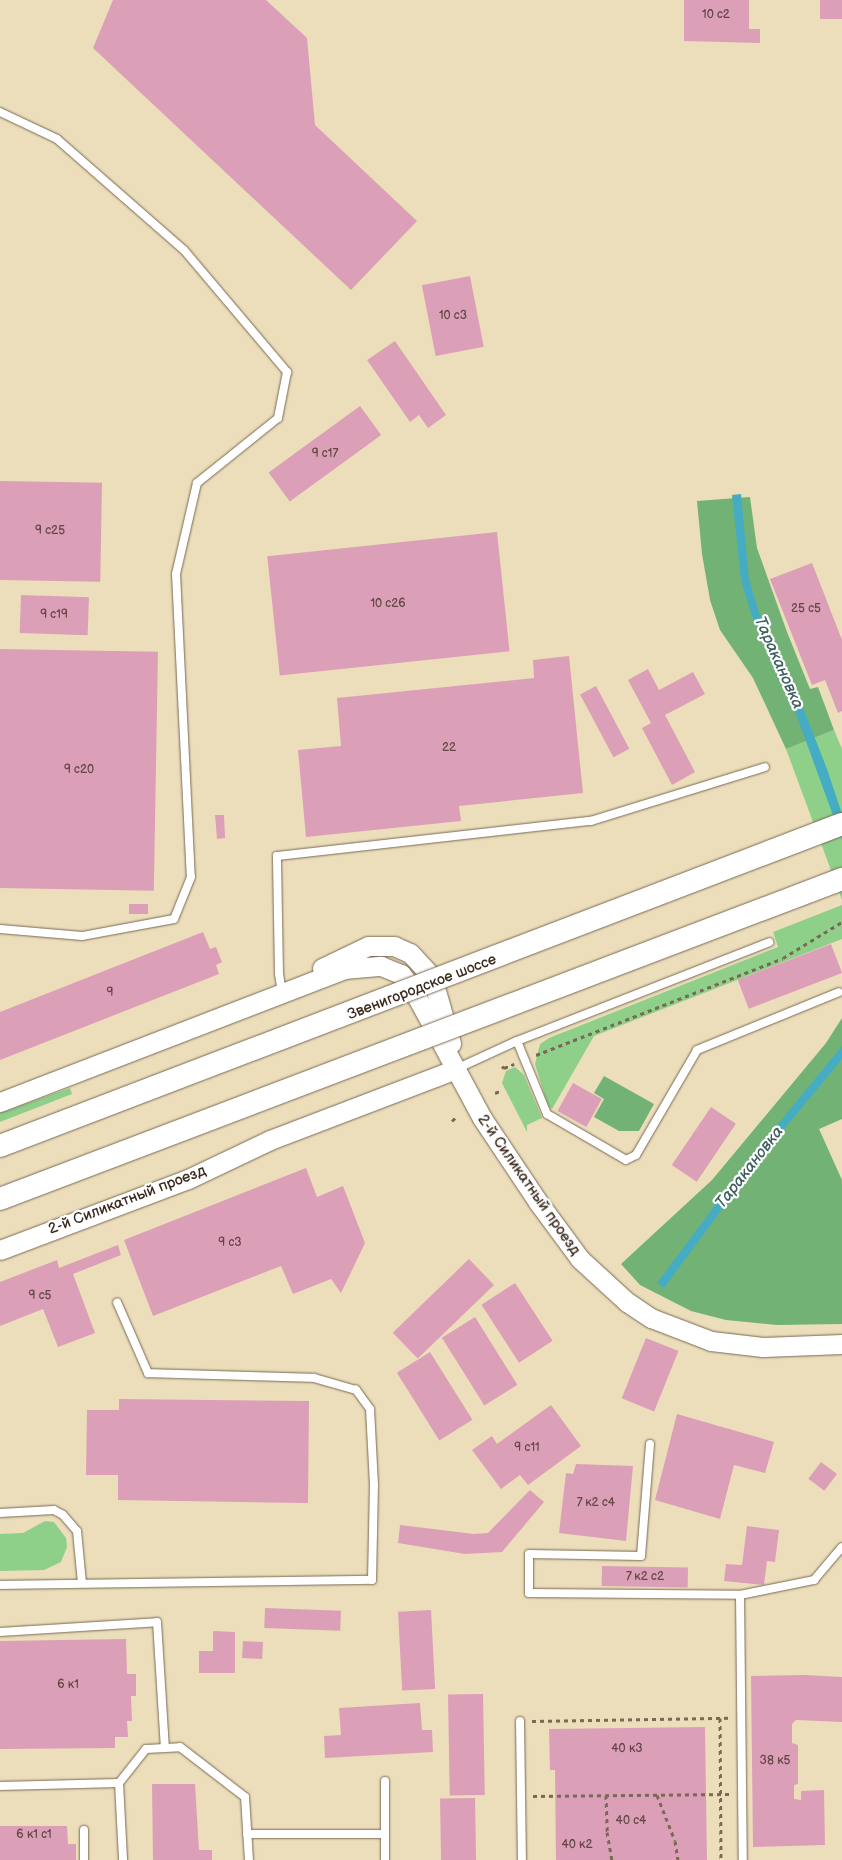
<!DOCTYPE html>
<meta charset="utf-8">
<style>
body{margin:0}
#map{position:relative;width:842px;height:1860px;overflow:hidden;background:#ecdeba;font-family:"Balsamiq Sans",sans-serif}
div>[style]{position:absolute}
.green>*{inset:0;background:#8ed089}
.forest>*{inset:0;background:#72b275}
.water>*{inset:0;background:#45acc4}
.building>*{inset:0;background:#dc9fb8;transform-origin:0 0}
.path>*{height:3px;margin-top:-1.5px;transform-origin:0;background:repeating-linear-gradient(90deg,#796955 0 4px,transparent 0 8px)}
.roads{filter:drop-shadow(0 0 1px #796955) drop-shadow(0 0 1px #796955)}
.service>*{height:8px;margin:-4px;padding:0 4px;transform-origin:4px;border-radius:4px;background:#fff}
.tertiary>*{height:19px;margin:-9.5px;padding:0 9.5px;transform-origin:9.5px;border-radius:9.5px;background:#fff}
.bridges{filter:drop-shadow(0 0 1px #796955) drop-shadow(0 0 1px #796955)}
.primary-bridge>*{height:22px;margin:-11px;padding:0 11px;transform-origin:11px;border-radius:11px;background:#fff}
span{translate:-50% -50%;white-space:nowrap;text-align:center;line-height:1.15;-webkit-text-stroke:4.5px #fff;paint-order:stroke}
.number-label{font-size:12px;color:#634744}
.number-label span{-webkit-text-stroke-width:0}
.street-label{font-size:15px;color:#3b2a1e}
.water-label{font-size:16px;color:#3f5e60;font-style:italic}
</style>
<div id="map">
<div class="green">
<div style="clip-path:polygon(834px 730px,842px 749px,842px 900px,786px 749px)"></div>
<div style="clip-path:polygon(842px 905px,842px 939px,594px 1036px,552px 1109px,548px 1106px,535px 1064px,540px 1044px,549px 1038px,778px 947px,773px 932px)"></div>
<div style="clip-path:polygon(515px 1067px,524px 1075px,542px 1118px,527px 1125px,527px 1132px,502px 1083px,506px 1071px)"></div>
<div style="clip-path:polygon(70px 1088px,72px 1094px,0 1122px,0 1113px)"></div>
<div style="clip-path:polygon(45px 1521px,54px 1522px,66px 1538px,67px 1547px,61px 1562px,44px 1570px,0 1571px,0 1534px,23px 1533px)"></div>
</div>
<div class="forest">
<div style="clip-path:polygon(750px 497px,757px 548px,787px 632px,810px 689px,818px 687px,834px 730px,786px 749px,753px 678px,720px 630px,710px 600px,702px 554px,697px 501px)"></div>
<div style="clip-path:polygon(842px 1018px,842px 1119px,819px 1129px,842px 1180px,842px 1324px,777px 1325px,726px 1320px,691px 1311px,640px 1285px,621px 1264px,712px 1180px,826px 1043px)"></div>
<div style="clip-path:polygon(604px 1076px,654px 1104px,639px 1131px,619px 1131px,594px 1117px,604px 1099px,594px 1093px)"></div>
</div>
<div class="water">
<div style="clip-path:polygon(741px 494px,749px 579px,759px 613px,791px 677px,827px 769px,842px 814px,842px 840px,784px 681px,752px 616px,741px 581px,732px 495px)"></div>
<div style="clip-path:polygon(842px 1046px,842px 1059px,757px 1162px,664px 1288px,657px 1283px,751px 1157px)"></div>
</div>
<div class="building">
<div style="clip-path:polygon(113px 0,266px 0,307px 38px,315px 125px,417px 221px,351px 290px,93px 48px)"></div>
<div style="clip-path:polygon(684px 0,749px 0,749px 29px,760px 29px,760px 43px,684px 41px)"></div>
<div style="left:820px;top:0;width:22px;height:19px"></div>
<div style="left:470px;top:276px;width:72px;height:49px;rotate:79deg"></div>
<div style="clip-path:polygon(395px 341px,446px 415px,428px 428px,419px 415px,410px 422px,367px 360px)"></div>
<div style="left:360px;top:406px;width:36px;height:113px;rotate:54deg"></div>
<div style="left:0;top:481px;width:102px;height:99px;rotate:1deg"></div>
<div style="left:497px;top:532px;width:120px;height:231px;rotate:84deg"></div>
<div style="clip-path:polygon(812px 563px,842px 640px,842px 711px,838px 713px,825px 680px,812px 685px,770px 579px)"></div>
<div style="left:21px;top:595px;width:68px;height:38px;rotate:2deg"></div>
<div style="left:0;top:649px;width:158px;height:239px;rotate:1deg"></div>
<div style="clip-path:polygon(569px 656px,583px 793px,459px 806px,461px 821px,306px 837px,298px 750px,341px 746px,337px 698px,534px 678px,533px 660px)"></div>
<div style="clip-path:polygon(648px 669px,659px 690px,693px 672px,705px 694px,665px 715px,695px 772px,672px 785px,642px 728px,651px 723px,628px 680px)"></div>
<div style="left:596px;top:686px;width:71px;height:18px;rotate:62deg"></div>
<div style="clip-path:polygon(215px 815px,224px 815px,225px 838px,217px 839px)"></div>
<div style="left:129px;top:904px;width:19px;height:10px"></div>
<div style="clip-path:polygon(203px 932px,210px 949px,216px 947px,222px 962px,216px 965px,219px 974px,0 1060px,0 1012px)"></div>
<div style="left:831px;top:944px;width:31px;height:100px;rotate:69deg"></div>
<div style="left:573px;top:1083px;width:33px;height:32px;rotate:29deg"></div>
<div style="left:711px;top:1107px;width:30px;height:70px;rotate:34deg"></div>
<div style="clip-path:polygon(306px 1168px,317px 1197px,343px 1186px,365px 1243px,341px 1293px,331px 1279px,293px 1294px,281px 1266px,153px 1316px,124px 1240px)"></div>
<div style="clip-path:polygon(118px 1245px,121px 1255px,73px 1274px,95px 1333px,58px 1347px,43px 1309px,0 1326px,0 1282px,57px 1260px,59px 1268px)"></div>
<div style="left:469px;top:1259px;width:36px;height:106px;rotate:46deg"></div>
<div style="left:515px;top:1283px;width:69px;height:40px;rotate:57deg"></div>
<div style="left:475px;top:1317px;width:80px;height:39px;rotate:58deg"></div>
<div style="left:646px;top:1338px;width:35px;height:65px;rotate:22deg"></div>
<div style="left:430px;top:1352px;width:80px;height:39px;rotate:58deg"></div>
<div style="clip-path:polygon(119px 1399px,309px 1401px,308px 1503px,118px 1500px,118px 1475px,86px 1475px,87px 1410px,119px 1410px)"></div>
<div style="clip-path:polygon(551px 1405px,581px 1446px,528px 1485px,520px 1475px,501px 1489px,472px 1450px,492px 1436px,497px 1444px)"></div>
<div style="clip-path:polygon(677px 1414px,774px 1442px,765px 1473px,734px 1465px,720px 1519px,655px 1500px)"></div>
<div style="left:821px;top:1462px;width:20px;height:21px;rotate:37deg"></div>
<div style="clip-path:polygon(576px 1464px,633px 1466px,626px 1541px,559px 1533px,566px 1473px,573px 1474px)"></div>
<div style="clip-path:polygon(530px 1490px,544px 1502px,502px 1552px,465px 1554px,398px 1543px,400px 1525px,474px 1534px,488px 1533px)"></div>
<div style="clip-path:polygon(747px 1526px,779px 1530px,775px 1562px,767px 1561px,764px 1585px,724px 1581px,726px 1564px,742px 1565px)"></div>
<div style="left:602px;top:1566px;width:86px;height:20px;rotate:1deg"></div>
<div style="left:265px;top:1608px;width:76px;height:20px;rotate:2deg"></div>
<div style="left:431px;top:1610px;width:79px;height:33px;rotate:87deg"></div>
<div style="clip-path:polygon(213px 1631px,235px 1632px,235px 1673px,199px 1673px,199px 1651px,213px 1651px)"></div>
<div style="clip-path:polygon(126px 1639px,127px 1674px,136px 1674px,136px 1696px,131px 1696px,132px 1721px,127px 1721px,128px 1737px,115px 1737px,115px 1748px,0 1749px,0 1641px)"></div>
<div style="left:243px;top:1641px;width:20px;height:17px;rotate:3deg"></div>
<div style="clip-path:polygon(805px 1675px,842px 1677px,842px 1722px,796px 1720px,792px 1724px,792px 1743px,798px 1745px,798px 1784px,794px 1785px,794px 1799px,801px 1800px,801px 1791px,824px 1790px,825px 1845px,753px 1847px,751px 1676px)"></div>
<div style="left:483px;top:1694px;width:101px;height:35px;rotate:89deg"></div>
<div style="clip-path:polygon(420px 1703px,422px 1730px,432px 1730px,433px 1752px,325px 1758px,324px 1736px,341px 1735px,339px 1708px)"></div>
<div style="clip-path:polygon(705px 1727px,707px 1860px,556px 1860px,555px 1770px,550px 1770px,549px 1729px)"></div>
<div style="clip-path:polygon(152px 1784px,195px 1784px,199px 1850px,212px 1850px,212px 1860px,153px 1860px)"></div>
<div style="left:475px;top:1798px;width:62px;height:35px;rotate:89deg"></div>
<div style="clip-path:polygon(0 1826px,67px 1826px,68px 1844px,76px 1844px,76px 1860px,0 1860px)"></div>
</div>
<div class="path">
<div style="left:536px;top:1055px;width:265px;rotate:-21.4deg"></div>
<div style="left:783px;top:958px;width:69px;rotate:-31.4deg"></div>
<div style="left:502px;top:1066px;width:3px;rotate:45deg"></div>
<div style="left:504px;top:1068px;width:11px;rotate:-22deg"></div>
<div style="left:495px;top:1093px;width:5px;rotate:-22deg"></div>
<div style="left:452px;top:1121px;width:6px;rotate:-45deg"></div>
<div style="left:720px;top:1718px;width:142px;rotate:89.6deg"></div>
<div style="left:532px;top:1721px;width:199px;rotate:-0.9deg"></div>
<div style="left:606px;top:1795px;width:37px;rotate:88deg"></div>
<div style="left:607px;top:1832px;width:28px;rotate:80deg"></div>
<div style="left:657px;top:1795px;width:49px;rotate:68.6deg"></div>
<div style="left:675px;top:1841px;width:19px;rotate:81deg"></div>
<div style="left:533px;top:1796px;width:199px;rotate:-0.6deg"></div>
</div>
<div class="roads">
<div class="service">
<div style="left:0;top:112px;width:63px;rotate:25.3deg"></div>
<div style="left:57px;top:139px;width:169px;rotate:41.2deg"></div>
<div style="left:184px;top:250px;width:160px;rotate:49.8deg"></div>
<div style="left:287px;top:372px;width:47px;rotate:101.1deg"></div>
<div style="left:278px;top:418px;width:104px;rotate:141.3deg"></div>
<div style="left:197px;top:483px;width:93px;rotate:103deg"></div>
<div style="left:176px;top:574px;width:303px;rotate:87.2deg"></div>
<div style="left:191px;top:877px;width:45px;rotate:112deg"></div>
<div style="left:174px;top:919px;width:94px;rotate:169.5deg"></div>
<div style="left:82px;top:936px;width:82px;rotate:-175.1deg"></div>
<div style="left:282px;top:993px;width:19px;rotate:-99deg"></div>
<div style="left:279px;top:974px;width:118px;rotate:-91deg"></div>
<div style="left:277px;top:856px;width:316px;rotate:-6.4deg"></div>
<div style="left:591px;top:821px;width:182px;rotate:-17.2deg"></div>
<div style="left:517px;top:1041px;width:271px;rotate:-21.4deg"></div>
<div style="left:456px;top:1069px;width:67px;rotate:-24.7deg"></div>
<div style="left:517px;top:1041px;width:79px;rotate:67.7deg"></div>
<div style="left:547px;top:1114px;width:91px;rotate:30.2deg"></div>
<div style="left:626px;top:1160px;width:11px;rotate:-27deg"></div>
<div style="left:636px;top:1155px;width:121px;rotate:-59.8deg"></div>
<div style="left:697px;top:1050px;width:153px;rotate:-22.2deg"></div>
<div style="left:650px;top:1444px;width:112px;rotate:94.6deg"></div>
<div style="left:641px;top:1556px;width:112px;rotate:-179deg"></div>
<div style="left:529px;top:1554px;width:39px;rotate:90deg"></div>
<div style="left:529px;top:1593px;width:211px;rotate:0.5deg"></div>
<div style="left:740px;top:1595px;width:76px;rotate:-11.5deg"></div>
<div style="left:814px;top:1580px;width:43px;rotate:-49.7deg"></div>
<div style="left:0;top:1513px;width:54px;rotate:-3.2deg"></div>
<div style="left:54px;top:1510px;width:10px;rotate:29deg"></div>
<div style="left:63px;top:1515px;width:21px;rotate:49deg"></div>
<div style="left:77px;top:1531px;width:52px;rotate:84.5deg"></div>
<div style="left:0;top:1585px;width:372px;rotate:-0.8deg"></div>
<div style="left:372px;top:1580px;width:95px;rotate:-88.8deg"></div>
<div style="left:374px;top:1485px;width:76px;rotate:-93deg"></div>
<div style="left:370px;top:1409px;width:24px;rotate:-126deg"></div>
<div style="left:356px;top:1390px;width:44px;rotate:-164.1deg"></div>
<div style="left:314px;top:1378px;width:166px;rotate:-178.3deg"></div>
<div style="left:148px;top:1373px;width:77px;rotate:-113.6deg"></div>
<div style="left:740px;top:1595px;width:265px;rotate:89.4deg"></div>
<div style="left:0;top:1632px;width:157px;rotate:-3.6deg"></div>
<div style="left:157px;top:1622px;width:126px;rotate:86.4deg"></div>
<div style="left:520px;top:1721px;width:139px;rotate:89.2deg"></div>
<div style="left:385px;top:1781px;width:79px;rotate:90deg"></div>
<div style="left:119px;top:1783px;width:43px;rotate:-51.5deg"></div>
<div style="left:146px;top:1749px;width:34px;rotate:-3deg"></div>
<div style="left:180px;top:1747px;width:82px;rotate:37.6deg"></div>
<div style="left:245px;top:1797px;width:63px;rotate:86.4deg"></div>
<div style="left:0;top:1786px;width:119px;rotate:-1.4deg"></div>
<div style="left:119px;top:1783px;width:77px;rotate:87deg"></div>
<div style="left:84px;top:1830px;width:30px;rotate:90deg"></div>
<div style="left:247px;top:1834px;width:138px"></div>
</div>
<div class="tertiary">
<div style="left:322px;top:968px;width:51px;rotate:-25.6deg"></div>
<div style="left:368px;top:946px;width:26px"></div>
<div style="left:394px;top:946px;width:17px;rotate:24deg"></div>
<div style="left:410px;top:953px;width:33px;rotate:47deg"></div>
<div style="left:432px;top:977px;width:69px;rotate:73.9deg"></div>
<div style="left:0;top:1102px;width:369px;rotate:-21.1deg"></div>
<div style="left:344px;top:969px;width:37px;rotate:-5deg"></div>
<div style="left:381px;top:966px;width:22px;rotate:22deg"></div>
<div style="left:401px;top:974px;width:18px;rotate:52deg"></div>
<div style="left:412px;top:988px;width:148px;rotate:61.7deg"></div>
<div style="left:482px;top:1118px;width:101px;rotate:56.3deg"></div>
<div style="left:538px;top:1202px;width:71px;rotate:53.6deg"></div>
<div style="left:580px;top:1259px;width:64px;rotate:42.5deg"></div>
<div style="left:627px;top:1302px;width:29px;rotate:34deg"></div>
<div style="left:651px;top:1318px;width:64px;rotate:21deg"></div>
<div style="left:711px;top:1341px;width:52px;rotate:6.6deg"></div>
<div style="left:763px;top:1347px;width:79px;rotate:-2.2deg"></div>
<div style="left:0;top:1250px;width:201px;rotate:-20.7deg"></div>
<div style="left:188px;top:1179px;width:91px;rotate:-25.4deg"></div>
<div style="left:270px;top:1140px;width:199px;rotate:-20.9deg"></div>
</div>
</div>
<div class="bridges">
<div class="primary-bridge">
<div style="left:0;top:1146px;width:901px;rotate:-20.93deg"></div>
<div style="left:0;top:1199px;width:901px;rotate:-20.81deg"></div>
</div>
</div>
<div class="number-label">
<span style="left:716px;top:15px">10 с2</span>
<span style="left:453px;top:316px">10 с3</span>
<span style="left:325px;top:454px">9 с17</span>
<span style="left:50px;top:531px">9 с25</span>
<span style="left:388px;top:604px">10 с26</span>
<span style="left:806px;top:609px">25 с5</span>
<span style="left:54px;top:615px">9 с19</span>
<span style="left:449px;top:748px">22</span>
<span style="left:79px;top:770px">9 с20</span>
<span style="left:110px;top:993px">9</span>
<span style="left:230px;top:1243px">9 с3</span>
<span style="left:40px;top:1296px">9 с5</span>
<span style="left:527px;top:1448px">9 с11</span>
<span style="left:596px;top:1503px">7 к2 с4</span>
<span style="left:645px;top:1577px">7 к2 с2</span>
<span style="left:68px;top:1685px">6 к1</span>
<span style="left:627px;top:1749px">40 к3</span>
<span style="left:775px;top:1761px">38 к5</span>
<span style="left:631px;top:1821px">40 с4</span>
<span style="left:34px;top:1835px">6 к1 с1</span>
<span style="left:577px;top:1845px">40 к2</span>
</div>
<div class="street-label">
<span style="left:422px;top:987px;rotate:-21deg">Звенигородское шоссе</span>
<span style="left:529px;top:1185px;rotate:55deg">2-й Силикатный проезд</span>
<span style="left:127px;top:1200px;rotate:-21deg">2-й Силикатный проезд</span>
</div>
<div class="water-label">
<span style="left:778px;top:663px;rotate:66deg">Таракановка</span>
<span style="left:750px;top:1168px;rotate:-52deg">Таракановка</span>
</div>
</div>
